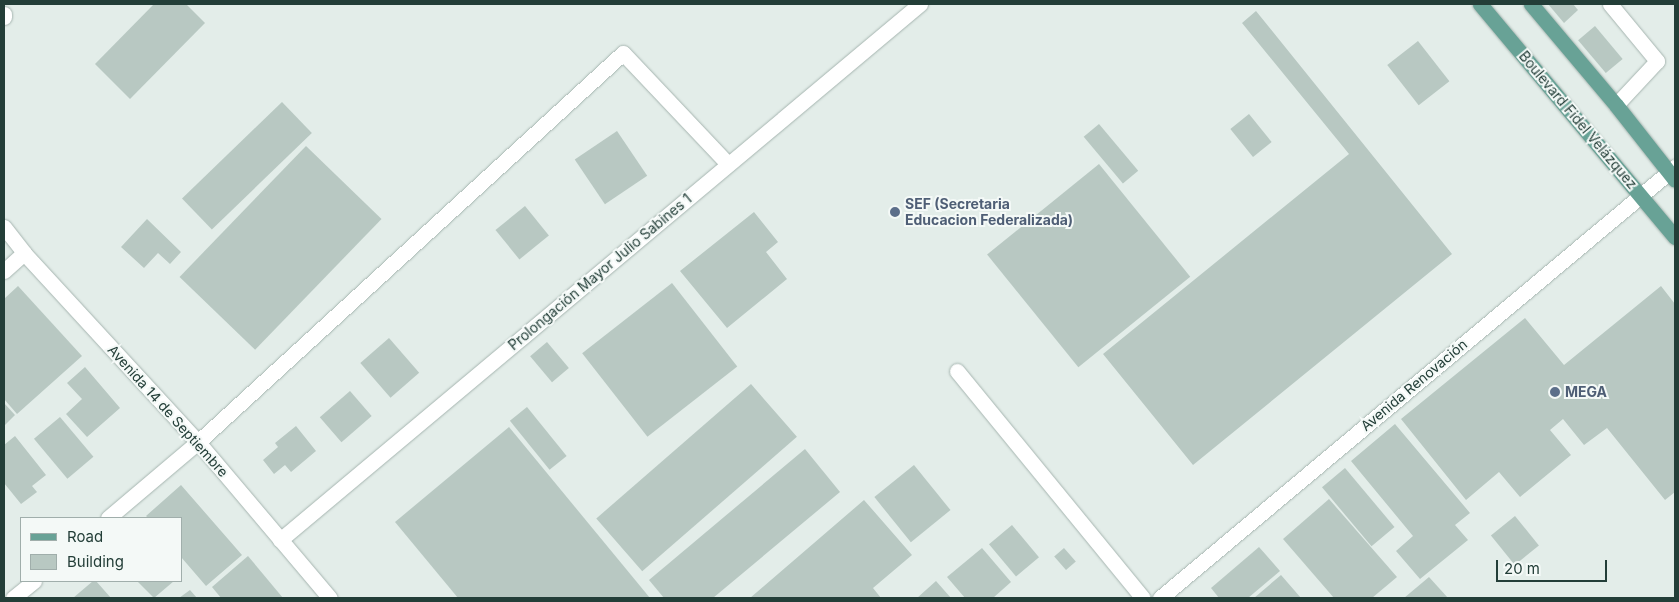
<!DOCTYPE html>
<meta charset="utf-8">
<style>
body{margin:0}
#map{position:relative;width:1679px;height:602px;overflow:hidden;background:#e3ede9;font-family:Inter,sans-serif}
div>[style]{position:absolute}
.building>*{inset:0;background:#b8c8c2;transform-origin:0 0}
.roads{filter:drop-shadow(0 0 1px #a6b5b0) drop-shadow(0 0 1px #a6b5b0)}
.minor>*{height:15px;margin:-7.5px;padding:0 7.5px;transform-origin:7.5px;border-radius:7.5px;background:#fff}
.major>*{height:15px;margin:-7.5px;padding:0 7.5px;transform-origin:7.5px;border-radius:7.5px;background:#68a296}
.dots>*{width:14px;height:14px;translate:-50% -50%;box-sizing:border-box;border:2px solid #f4f9f7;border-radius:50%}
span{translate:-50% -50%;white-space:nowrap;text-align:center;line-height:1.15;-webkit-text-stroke:4px #f4f9f7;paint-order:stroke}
.street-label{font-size:14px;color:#233e38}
.service-label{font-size:14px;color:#4e5e75;font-weight:700}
.left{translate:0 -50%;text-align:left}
.frame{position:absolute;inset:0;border:5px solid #233e38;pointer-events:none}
.legend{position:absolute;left:20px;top:517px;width:162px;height:65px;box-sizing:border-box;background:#f4f9f7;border:1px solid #a0aeab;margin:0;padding:6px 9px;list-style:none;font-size:15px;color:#233e38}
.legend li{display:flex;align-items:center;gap:10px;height:25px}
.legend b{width:25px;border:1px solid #a0aeab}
.scale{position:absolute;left:1496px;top:560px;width:111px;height:22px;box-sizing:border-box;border:2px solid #233e38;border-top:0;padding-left:6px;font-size:15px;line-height:18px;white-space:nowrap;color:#233e38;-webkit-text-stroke:4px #f4f9f7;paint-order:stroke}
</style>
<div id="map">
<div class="building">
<div style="clip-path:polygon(154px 4px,186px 4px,205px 23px,130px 99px,95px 64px)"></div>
<div style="clip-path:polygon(1548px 4px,1573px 4px,1578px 10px,1564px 23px)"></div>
<div style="clip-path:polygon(1256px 11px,1452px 254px,1193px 465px,1103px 354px,1349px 154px,1242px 23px)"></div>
<div style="left:1595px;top:26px;width:43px;height:22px;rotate:50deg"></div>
<div style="left:1418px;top:41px;width:51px;height:39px;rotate:52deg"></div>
<div style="left:282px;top:102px;width:43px;height:139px;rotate:46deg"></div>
<div style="left:1249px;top:114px;width:36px;height:24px;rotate:51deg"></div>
<div style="left:1099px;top:124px;width:61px;height:20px;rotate:50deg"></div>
<div style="left:617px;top:131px;width:54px;height:51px;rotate:56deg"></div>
<div style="left:306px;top:146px;width:105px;height:182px;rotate:44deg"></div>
<div style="left:1099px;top:164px;width:145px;height:144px;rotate:51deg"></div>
<div style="left:525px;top:206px;width:38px;height:38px;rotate:51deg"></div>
<div style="clip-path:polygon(754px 212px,778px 242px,766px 252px,787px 279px,727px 328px,680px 271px)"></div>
<div style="clip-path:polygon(147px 219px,181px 252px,170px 264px,158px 253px,144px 268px,121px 247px)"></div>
<div style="left:672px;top:283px;width:106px;height:114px;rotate:52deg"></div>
<div style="clip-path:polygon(18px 286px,82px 356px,17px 414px,4px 399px,4px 299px)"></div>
<div style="clip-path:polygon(1661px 286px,1675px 304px,1675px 492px,1665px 500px,1607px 428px,1584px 445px,1563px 419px,1550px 430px,1571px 455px,1520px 497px,1499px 472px,1466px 500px,1401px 419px,1525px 318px,1564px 365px)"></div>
<div style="left:389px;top:338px;width:46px;height:38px;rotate:49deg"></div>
<div style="left:547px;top:342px;width:34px;height:22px;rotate:50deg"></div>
<div style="clip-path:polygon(85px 367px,120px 408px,87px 437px,66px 414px,82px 399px,67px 383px)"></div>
<div style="left:751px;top:384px;width:70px;height:205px;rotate:49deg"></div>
<div style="left:350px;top:391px;width:33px;height:40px;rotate:49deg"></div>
<div style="clip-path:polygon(4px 403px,15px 415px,4px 426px)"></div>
<div style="left:527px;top:407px;width:63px;height:22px;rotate:51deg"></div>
<div style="left:60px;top:417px;width:52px;height:34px;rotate:50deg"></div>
<div style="clip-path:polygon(1395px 424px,1470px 513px,1455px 525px,1468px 540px,1420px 579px,1396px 551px,1413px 536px,1351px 461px)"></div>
<div style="clip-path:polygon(296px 426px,316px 451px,291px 472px,285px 465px,274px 474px,263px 460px,278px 447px,275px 443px)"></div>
<div style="clip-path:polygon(509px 427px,650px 598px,458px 598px,395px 522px)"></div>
<div style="clip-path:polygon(15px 436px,46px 475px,32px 486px,37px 492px,21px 504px,4px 483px,4px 445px)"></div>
<div style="clip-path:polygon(805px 449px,840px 492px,713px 598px,664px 598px,649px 580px)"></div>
<div style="left:914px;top:465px;width:58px;height:51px;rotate:51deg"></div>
<div style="left:1345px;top:468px;width:77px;height:30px;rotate:50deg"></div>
<div style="clip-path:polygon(181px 485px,242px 555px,206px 586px,181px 557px,181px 518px,148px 518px,146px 516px)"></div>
<div style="clip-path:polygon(1329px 499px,1397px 577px,1372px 598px,1334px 598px,1283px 539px)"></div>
<div style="clip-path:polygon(864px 500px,912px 555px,873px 588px,881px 598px,750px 598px)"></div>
<div style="left:1515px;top:516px;width:38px;height:31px;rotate:51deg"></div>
<div style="left:1012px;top:525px;width:42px;height:30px;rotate:50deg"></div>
<div style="clip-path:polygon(1259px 547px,1280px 571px,1248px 598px,1219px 598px,1211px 588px)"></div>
<div style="clip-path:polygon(982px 548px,1011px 582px,993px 598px,965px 598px,947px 577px)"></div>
<div style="left:1064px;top:548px;width:18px;height:13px;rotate:49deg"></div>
<div style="clip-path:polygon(248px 556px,283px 598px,221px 598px,212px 587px)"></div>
<div style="clip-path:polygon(1281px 575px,1301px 598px,1254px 598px)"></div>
<div style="clip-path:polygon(1429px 577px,1448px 598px,1404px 598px)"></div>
<div style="clip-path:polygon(93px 581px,96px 581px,111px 598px,73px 598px)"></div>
<div style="clip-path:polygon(137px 581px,174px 581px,154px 598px)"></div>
<div style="clip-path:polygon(936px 581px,951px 598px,917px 598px)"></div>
<div style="clip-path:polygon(190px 590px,197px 598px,179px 598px)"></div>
</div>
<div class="roads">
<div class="minor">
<div style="left:1610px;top:4px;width:74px;rotate:50.5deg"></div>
<div style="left:1657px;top:61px;width:60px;rotate:133deg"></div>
<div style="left:4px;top:14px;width:3px;rotate:90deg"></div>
<div style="left:4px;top:227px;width:33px;rotate:52deg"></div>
<div style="left:24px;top:253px;width:257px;rotate:47.4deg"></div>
<div style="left:198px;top:442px;width:204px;rotate:49.8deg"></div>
<div style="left:4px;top:271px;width:27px;rotate:-42deg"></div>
<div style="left:957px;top:371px;width:293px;rotate:50.7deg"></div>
<div style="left:108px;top:518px;width:118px;rotate:-40.2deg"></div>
<div style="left:198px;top:442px;width:576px;rotate:-42.47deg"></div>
<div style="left:623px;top:53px;width:153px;rotate:46.6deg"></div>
<div style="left:280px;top:540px;width:835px;rotate:-39.95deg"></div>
<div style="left:13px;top:598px;width:27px;rotate:-39deg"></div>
<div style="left:1160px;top:598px;width:672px;rotate:-39.93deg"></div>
</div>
<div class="major">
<div style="left:1480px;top:4px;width:304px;rotate:50.1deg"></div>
<div style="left:1531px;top:4px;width:132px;rotate:49.9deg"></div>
<div style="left:1616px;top:105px;width:95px;rotate:51.8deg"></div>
</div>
</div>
<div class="dots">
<div style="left:895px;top:212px;background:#5c6f8a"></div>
<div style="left:1555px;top:392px;background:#5c6f8a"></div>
</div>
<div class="street-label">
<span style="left:1578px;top:120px;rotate:50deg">Boulevard Fidel Velázquez</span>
<span style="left:600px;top:272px;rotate:-40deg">Prolongación Mayor Julio Sabines 1</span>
<span style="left:1414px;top:385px;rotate:-40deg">Avenida Renovación</span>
<span style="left:168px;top:411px;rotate:48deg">Avenida 14 de Septiembre</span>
</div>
<div class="service-label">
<span class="left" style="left:905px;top:212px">SEF (Secretaria<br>Educacion Federalizada)</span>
<span class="left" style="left:1565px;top:392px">MEGA</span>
</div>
<div class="frame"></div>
<ul class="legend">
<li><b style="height:6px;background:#68a296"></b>Road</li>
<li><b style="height:14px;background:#b8c8c2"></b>Building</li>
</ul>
<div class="scale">20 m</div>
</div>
